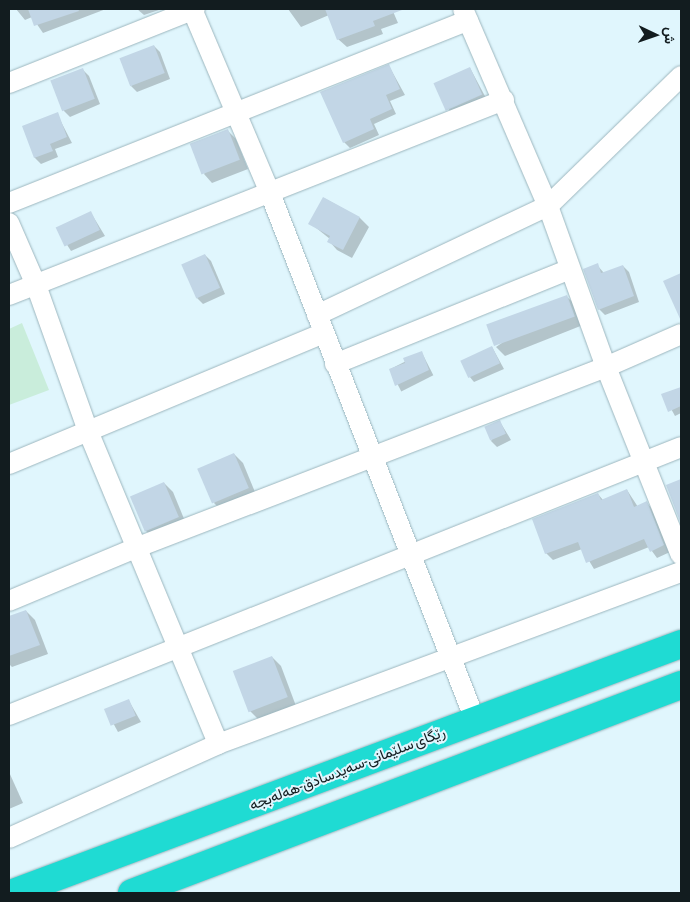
<!DOCTYPE html>
<meta charset="utf-8">
<style>
body{margin:0}
#map{position:relative;width:690px;height:902px;overflow:hidden;background:#e0f6fd;font-family:"Asap Condensed",Vazirmatn,sans-serif}
div>[style]{position:absolute}
.green>*{inset:0;background:#c9eddb}
.shadow>*{inset:0;background:#0003;transform-origin:0 0}
.building>*{inset:0;background:#c2d6e6;transform-origin:0 0}
.roads{filter:drop-shadow(0 0 1px #9cb6be) drop-shadow(0 0 1px #9cb6be)}
.minor>*{height:20px;margin:-10px;padding:0 10px;transform-origin:10px;border-radius:10px;background:#fff}
.highway>*{height:28px;margin:-14px;padding:0 14px;transform-origin:14px;border-radius:14px;background:#1fdbd3}
span{translate:-50% -50%;white-space:nowrap;text-align:center;line-height:1.15;-webkit-text-stroke:4px #e0f6fd;paint-order:stroke}
.street-label{font-size:15px;color:#121c1f}
.frame{position:absolute;inset:0;border:10px solid #121c1f;pointer-events:none}
.north{position:absolute;left:630px;top:10px;width:50px;height:50px;-webkit-text-stroke:4px #e0f6fd;paint-order:stroke;rotate:93deg;font-size:14px;font-weight:700;line-height:20px;text-align:center;color:#121c1f}
.north::after{content:'';display:block;margin:auto;width:18px;height:22px;background:#121c1f;clip-path:polygon(50% 0,100% 100%,50% 72%,0 100%)}
</style>
<div id="map">
<div class="green">
<div style="clip-path:polygon(22px 323px,49px 390px,9px 405px,9px 329px)"></div>
</div>
<div class="shadow">
<div style="clip-path:polygon(16px 9px,106px 9px,43px 33px,32px 17px,25px 20px)"></div>
<div style="clip-path:polygon(137px 9px,162px 9px,144px 15px)"></div>
<div style="clip-path:polygon(288px 9px,392px 9px,398px 23px,381px 29px,383px 34px,347px 47px,338px 39px,329px 15px,301px 27px)"></div>
<div style="clip-path:polygon(154px 46px,160px 52px,170px 79px,137px 92px,131px 86px)"></div>
<div style="clip-path:polygon(389px 66px,405px 95px,390px 101px,396px 114px,374px 124px,379px 135px,350px 148px,344px 142px)"></div>
<div style="clip-path:polygon(470px 68px,487px 100px,452px 115px,435px 84px)"></div>
<div style="clip-path:polygon(83px 70px,89px 76px,100px 104px,70px 117px,64px 111px,53px 82px)"></div>
<div style="clip-path:polygon(57px 114px,72px 143px,55px 149px,58px 157px,41px 164px,35px 158px,23px 127px)"></div>
<div style="clip-path:polygon(227px 130px,236px 139px,248px 169px,212px 183px,204px 174px)"></div>
<div style="clip-path:polygon(324px 198px,360px 218px,369px 227px,352px 258px,337px 250px,329px 241px,330px 239px,310px 223px)"></div>
<div style="clip-path:polygon(91px 213px,105px 236px,71px 251px,57px 229px)"></div>
<div style="clip-path:polygon(205px 255px,211px 261px,225px 294px,203px 304px,197px 298px)"></div>
<div style="clip-path:polygon(597px 265px,604px 273px,623px 266px,629px 272px,639px 302px,605px 315px,599px 309px)"></div>
<div style="clip-path:polygon(567px 297px,576px 305px,583px 325px,505px 356px,496px 347px)"></div>
<div style="clip-path:polygon(492px 347px,504px 369px,474px 382px,469px 376px)"></div>
<div style="left:422px;top:353px;width:25px;height:36px;rotate:63deg"></div>
<div style="clip-path:polygon(681px 388px,681px 413px,675px 416px,663px 394px)"></div>
<div style="clip-path:polygon(500px 422px,511px 440px,497px 447px,491px 441px)"></div>
<div style="clip-path:polygon(234px 454px,243px 463px,257px 497px,223px 512px,214px 503px)"></div>
<div style="clip-path:polygon(164px 483px,173px 492px,187px 526px,154px 539px,145px 530px)"></div>
<div style="clip-path:polygon(627px 490px,638px 507px,647px 503px,653px 510px,670px 552px,657px 558px,649px 547px,594px 569px,582px 549px,553px 560px,546px 553px,598px 494px,603px 500px)"></div>
<div style="clip-path:polygon(26px 611px,35px 620px,48px 654px,12px 667px,9px 664px,9px 618px)"></div>
<div style="clip-path:polygon(272px 657px,281px 666px,296px 706px,259px 720px,250px 711px)"></div>
<div style="clip-path:polygon(129px 701px,141px 722px,118px 732px,106px 710px)"></div>
<div style="clip-path:polygon(9px 772px,23px 803px,9px 809px)"></div>
</div>
<div class="building">
<div style="clip-path:polygon(28px 9px,78px 9px,79px 11px,34px 26px)"></div>
<div style="clip-path:polygon(325px 9px,402px 9px,402px 10px,373px 21px,375px 26px,337px 40px)"></div>
<div style="left:154px;top:45px;width:30px;height:37px;rotate:69deg"></div>
<div style="clip-path:polygon(389px 64px,400px 89px,386px 95px,392px 109px,370px 119px,374px 129px,343px 143px,320px 92px)"></div>
<div style="left:470px;top:67px;width:30px;height:40px;rotate:66deg"></div>
<div style="left:83px;top:68px;width:33px;height:35px;rotate:69deg"></div>
<div style="clip-path:polygon(58px 112px,67px 137px,50px 144px,53px 151px,34px 158px,22px 126px)"></div>
<div style="left:228px;top:129px;width:33px;height:41px;rotate:69deg"></div>
<div style="clip-path:polygon(323px 197px,360px 217px,343px 250px,327px 242px,330px 236px,308px 224px)"></div>
<div style="left:91px;top:211px;width:21px;height:39px;rotate:65deg"></div>
<div style="left:205px;top:254px;width:37px;height:26px;rotate:66deg"></div>
<div style="clip-path:polygon(598px 263px,601px 273px,623px 265px,634px 296px,598px 310px,583px 269px)"></div>
<div style="clip-path:polygon(681px 273px,681px 321px,663px 281px)"></div>
<div style="left:567px;top:295px;width:23px;height:86px;rotate:70deg"></div>
<div style="left:492px;top:346px;width:19px;height:35px;rotate:65deg"></div>
<div style="clip-path:polygon(422px 351px,429px 370px,395px 386px,389px 369px,405px 363px,403px 358px)"></div>
<div style="clip-path:polygon(681px 387px,681px 406px,668px 412px,661px 394px)"></div>
<div style="left:500px;top:420px;width:15px;height:17px;rotate:67deg"></div>
<div style="left:234px;top:453px;width:38px;height:40px;rotate:67deg"></div>
<div style="clip-path:polygon(681px 479px,681px 524px,666px 485px)"></div>
<div style="left:164px;top:482px;width:38px;height:37px;rotate:67deg"></div>
<div style="clip-path:polygon(627px 489px,634px 507px,647px 501px,664px 545px,650px 552px,644px 539px,586px 563px,578px 542px,545px 554px,532px 519px,598px 493px,601px 500px)"></div>
<div style="clip-path:polygon(26px 610px,40px 645px,9px 656px,9px 616px)"></div>
<div style="left:272px;top:656px;width:44px;height:42px;rotate:69deg"></div>
<div style="left:129px;top:699px;width:18px;height:27px;rotate:68deg"></div>
</div>
<div class="roads">
<div class="minor">
<div style="left:192px;top:9px;width:200px;rotate:67deg"></div>
<div style="left:270px;top:193px;width:565px;rotate:68.74deg"></div>
<div style="left:463px;top:9px;width:215px;rotate:66.7deg"></div>
<div style="left:548px;top:206px;width:171px;rotate:70.2deg"></div>
<div style="left:606px;top:367px;width:202px;rotate:68.3deg"></div>
<div style="left:9px;top:83px;width:200px;rotate:-21.7deg"></div>
<div style="left:9px;top:203px;width:494px;rotate:-21.7deg"></div>
<div style="left:9px;top:223px;width:68px;rotate:66.5deg"></div>
<div style="left:36px;top:285px;width:155px;rotate:70.4deg"></div>
<div style="left:88px;top:431px;width:339px;rotate:67.4deg"></div>
<div style="left:9px;top:295px;width:532px;rotate:-21.5deg"></div>
<div style="left:317px;top:315px;width:255px;rotate:-25.3deg"></div>
<div style="left:548px;top:206px;width:186px;rotate:-44.3deg"></div>
<div style="left:335px;top:364px;width:253px;rotate:-22deg"></div>
<div style="left:9px;top:464px;width:341px;rotate:-22.6deg"></div>
<div style="left:9px;top:601px;width:140px;rotate:-22.7deg"></div>
<div style="left:138px;top:547px;width:501px;rotate:-21.04deg"></div>
<div style="left:606px;top:367px;width:82px;rotate:-23.7deg"></div>
<div style="left:9px;top:715px;width:723px;rotate:-21.74deg"></div>
<div style="left:9px;top:838px;width:229px;rotate:-24.2deg"></div>
<div style="left:218px;top:744px;width:494px;rotate:-20.4deg"></div>
</div>
<div class="highway">
<div style="left:13px;top:893px;width:713px;rotate:-20.44deg"></div>
<div style="left:132px;top:893px;width:587px;rotate:-20.75deg"></div>
</div>
</div>
<div class="street-label">
<span style="left:347px;top:768px;rotate:-21deg">رێگای سلێمانی-سەیدسادق-هەلەبجە</span>
</div>
<div class="frame"></div>
<div class="north">ش</div>
</div>
